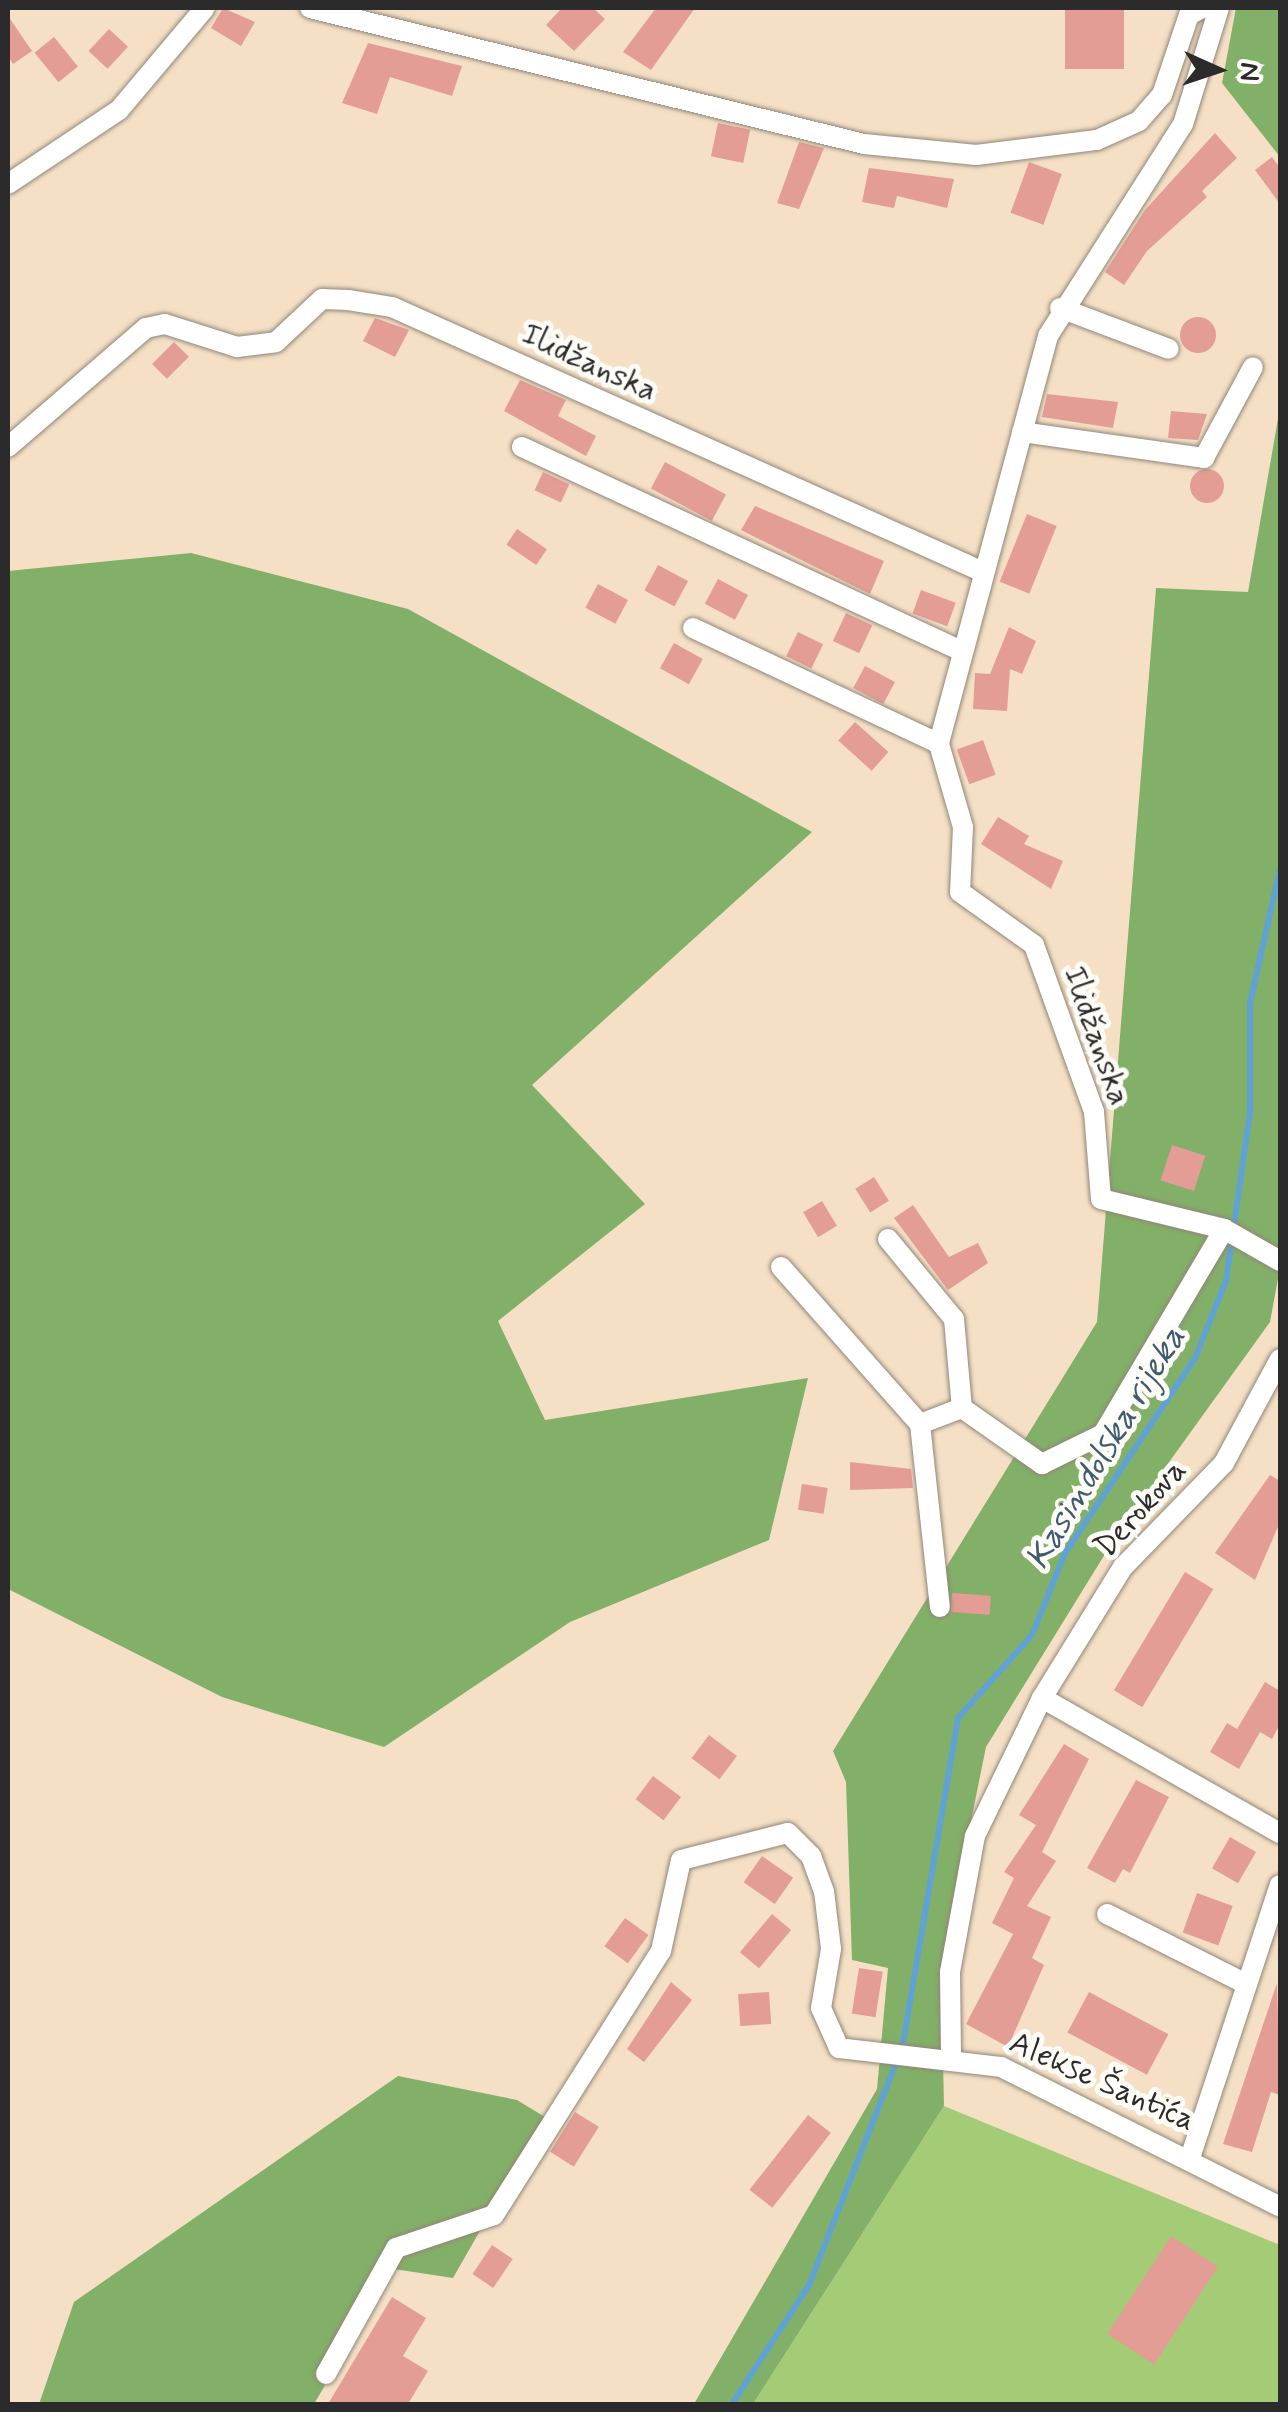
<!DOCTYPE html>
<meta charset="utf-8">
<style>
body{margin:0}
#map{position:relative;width:1288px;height:2412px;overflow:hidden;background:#f5e0c6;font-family:Mynerve,sans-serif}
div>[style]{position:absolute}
.green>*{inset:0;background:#a4cc77}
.forest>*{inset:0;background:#83b068}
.stream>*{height:6px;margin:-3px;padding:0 3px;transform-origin:3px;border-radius:3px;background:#60a2d4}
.building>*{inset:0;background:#e39d95;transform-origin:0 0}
.round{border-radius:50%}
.roads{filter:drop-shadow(0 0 2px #908678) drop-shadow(0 0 2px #908678)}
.minor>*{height:20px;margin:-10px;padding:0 10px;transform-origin:10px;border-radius:10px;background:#fff}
span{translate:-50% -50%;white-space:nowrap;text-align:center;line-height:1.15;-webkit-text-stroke:10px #fdfcf7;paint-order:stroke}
.street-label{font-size:32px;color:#2b2b2b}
.water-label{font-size:35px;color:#405b6f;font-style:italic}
.frame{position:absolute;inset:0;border:10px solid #2b2b2b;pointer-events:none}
.north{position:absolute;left:1168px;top:20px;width:100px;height:100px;-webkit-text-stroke:8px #fdfcf7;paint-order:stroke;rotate:93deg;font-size:28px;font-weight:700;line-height:40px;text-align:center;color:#2b2b2b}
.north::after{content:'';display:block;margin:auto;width:35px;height:45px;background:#2b2b2b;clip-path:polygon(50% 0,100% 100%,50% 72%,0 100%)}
</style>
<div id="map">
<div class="green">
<div style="clip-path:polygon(944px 2106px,1280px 2245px,1280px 2404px,753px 2404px)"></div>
</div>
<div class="forest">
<div style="clip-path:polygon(1236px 8px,1280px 8px,1280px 157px,1222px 83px)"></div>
<div style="clip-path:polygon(1280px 407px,1280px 1268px,1270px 1322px,1118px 1533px,986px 1747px,941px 1969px,944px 2106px,753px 2404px,694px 2404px,877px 2089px,888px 1968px,852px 1960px,846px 1782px,833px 1751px,1097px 1322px,1156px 588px,1248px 592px)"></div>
<div style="clip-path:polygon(191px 553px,408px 609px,812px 832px,532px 1085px,645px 1204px,498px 1321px,545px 1420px,808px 1378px,769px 1540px,570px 1622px,384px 1747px,222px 1697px,8px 1589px,8px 571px)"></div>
<div style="clip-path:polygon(398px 2076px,517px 2100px,545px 2117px,453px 2278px,394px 2269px,314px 2404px,39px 2404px,74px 2302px)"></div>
</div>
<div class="stream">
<div style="left:902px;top:2049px;width:336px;rotate:-80.4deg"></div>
<div style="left:958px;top:1718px;width:111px;rotate:-48.3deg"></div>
<div style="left:1032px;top:1635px;width:88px;rotate:-68.1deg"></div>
<div style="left:1065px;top:1553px;width:234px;rotate:-56.3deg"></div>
<div style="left:1195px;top:1358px;width:83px;rotate:-68.1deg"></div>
<div style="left:1226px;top:1281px;width:170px;rotate:-81.9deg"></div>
<div style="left:1250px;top:1113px;width:110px;rotate:-90deg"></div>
<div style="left:1250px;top:1003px;width:137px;rotate:-77.4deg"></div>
<div style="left:732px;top:2404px;width:142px;rotate:-57.1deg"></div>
<div style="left:809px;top:2285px;width:241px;rotate:-68.6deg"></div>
</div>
<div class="building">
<div style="clip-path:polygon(223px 8px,255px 22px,241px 46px,211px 28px)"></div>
<div style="clip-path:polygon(562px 8px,593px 8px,605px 19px,574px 51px,546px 25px)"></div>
<div style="clip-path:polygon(656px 8px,695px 8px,651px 70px,623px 52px)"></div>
<div style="left:1065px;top:8px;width:59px;height:61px"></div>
<div style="clip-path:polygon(8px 16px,32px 51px,13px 64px,8px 56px)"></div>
<div style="left:109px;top:29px;width:26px;height:30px;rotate:43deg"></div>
<div style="left:54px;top:37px;width:38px;height:25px;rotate:51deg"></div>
<div style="clip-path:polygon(368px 43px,462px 66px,452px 96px,390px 77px,377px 114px,342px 103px)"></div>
<div style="left:718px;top:123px;width:33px;height:34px;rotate:12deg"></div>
<div style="clip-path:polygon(1215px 133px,1237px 158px,1202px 191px,1207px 197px,1147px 251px,1124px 285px,1105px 272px,1145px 210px)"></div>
<div style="clip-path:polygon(799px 142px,824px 148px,799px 209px,777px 203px)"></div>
<div style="clip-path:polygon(1272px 157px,1280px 168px,1280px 204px,1255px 170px)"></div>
<div style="left:1029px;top:162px;width:35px;height:54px;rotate:20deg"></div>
<div style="clip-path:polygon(869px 168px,954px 179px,947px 208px,897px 196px,894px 208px,862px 202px)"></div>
<div class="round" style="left:1180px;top:317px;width:36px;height:36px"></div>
<div style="clip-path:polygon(375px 318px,409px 330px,395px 357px,363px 341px)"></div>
<div style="left:174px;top:342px;width:21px;height:31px;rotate:45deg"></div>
<div style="clip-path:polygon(520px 380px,566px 400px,558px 416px,596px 436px,586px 456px,504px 411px)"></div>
<div style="clip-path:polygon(1047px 394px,1118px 402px,1113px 428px,1042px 417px)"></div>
<div style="clip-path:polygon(1171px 411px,1207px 414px,1198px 440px,1168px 438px)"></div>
<div style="left:665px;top:462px;width:69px;height:30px;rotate:28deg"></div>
<div class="round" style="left:1190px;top:469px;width:34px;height:34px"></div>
<div style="left:543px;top:472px;width:29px;height:20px;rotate:25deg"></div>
<div style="clip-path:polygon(755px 506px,884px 561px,870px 594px,741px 530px)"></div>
<div style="left:1027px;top:514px;width:32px;height:73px;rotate:22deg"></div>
<div style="left:517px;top:529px;width:36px;height:19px;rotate:34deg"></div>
<div style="left:658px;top:565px;width:34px;height:29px;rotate:28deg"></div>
<div style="left:718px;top:579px;width:34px;height:28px;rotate:28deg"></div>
<div style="left:598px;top:584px;width:34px;height:27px;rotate:28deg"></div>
<div style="left:921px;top:590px;width:37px;height:25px;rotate:20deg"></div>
<div style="left:846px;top:613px;width:29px;height:31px;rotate:25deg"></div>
<div style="clip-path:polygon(1009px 627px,1036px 641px,1022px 674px,1010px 669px,1007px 711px,973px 709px,975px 673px,990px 674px)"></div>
<div style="left:798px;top:632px;width:28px;height:27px;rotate:26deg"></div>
<div style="left:674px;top:643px;width:33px;height:29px;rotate:29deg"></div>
<div style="left:865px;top:666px;width:34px;height:25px;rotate:28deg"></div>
<div style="left:855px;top:722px;width:45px;height:25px;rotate:42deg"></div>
<div style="left:983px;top:740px;width:37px;height:28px;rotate:70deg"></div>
<div style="clip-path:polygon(998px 817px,1029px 836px,1024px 844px,1063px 861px,1051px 889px,981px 844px)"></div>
<div style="left:1172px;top:1145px;width:35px;height:37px;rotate:18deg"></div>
<div style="left:874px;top:1177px;width:28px;height:22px;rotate:58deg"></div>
<div style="left:822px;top:1201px;width:29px;height:22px;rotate:59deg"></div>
<div style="clip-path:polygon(913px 1205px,949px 1257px,978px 1243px,988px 1263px,948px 1290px,894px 1218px)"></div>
<div style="clip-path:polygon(850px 1462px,911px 1469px,913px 1488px,850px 1490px)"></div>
<div style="clip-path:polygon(1270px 1475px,1280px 1481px,1280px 1522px,1255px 1580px,1215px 1553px)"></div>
<div style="left:802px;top:1484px;width:26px;height:26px;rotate:9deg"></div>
<div style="left:1185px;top:1572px;width:33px;height:138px;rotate:31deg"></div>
<div style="left:952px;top:1593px;width:39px;height:19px;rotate:4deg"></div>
<div style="clip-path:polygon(1265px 1682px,1280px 1691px,1280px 1724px,1272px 1739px,1260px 1732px,1239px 1769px,1210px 1752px,1227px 1723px,1237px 1729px)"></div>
<div style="left:709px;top:1735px;width:35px;height:29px;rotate:37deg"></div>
<div style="clip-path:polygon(1064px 1744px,1089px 1759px,1042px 1852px,1056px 1861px,1027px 1906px,1051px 1917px,1032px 1958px,1044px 1965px,1008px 2047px,966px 2024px,1013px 1934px,992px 1923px,1014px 1878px,1004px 1872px,1036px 1825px,1019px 1815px)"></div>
<div style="left:653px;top:1776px;width:35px;height:29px;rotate:37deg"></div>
<div style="clip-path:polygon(1136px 1780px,1169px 1797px,1130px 1873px,1123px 1869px,1115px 1883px,1087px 1868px)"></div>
<div style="left:1230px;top:1837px;width:30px;height:36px;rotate:30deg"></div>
<div style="left:762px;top:1856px;width:38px;height:32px;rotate:35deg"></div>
<div style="left:1197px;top:1893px;width:38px;height:42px;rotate:20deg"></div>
<div style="left:772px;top:1914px;width:25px;height:50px;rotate:40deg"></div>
<div style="left:625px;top:1918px;width:29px;height:35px;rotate:36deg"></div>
<div style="left:859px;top:1968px;width:24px;height:46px;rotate:9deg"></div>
<div style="clip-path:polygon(671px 1982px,692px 2000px,644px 2062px,627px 2049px)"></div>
<div style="clip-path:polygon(1277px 1983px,1280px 2095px,1271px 2092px,1252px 2152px,1223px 2144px)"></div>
<div style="left:769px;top:1992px;width:32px;height:31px;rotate:86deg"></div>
<div style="left:1089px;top:1992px;width:90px;height:46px;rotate:28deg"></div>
<div style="left:575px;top:2112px;width:28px;height:47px;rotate:32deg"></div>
<div style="left:808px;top:2115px;width:29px;height:95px;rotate:38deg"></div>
<div style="left:1171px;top:2236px;width:56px;height:117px;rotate:33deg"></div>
<div style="left:492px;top:2245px;width:25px;height:35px;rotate:34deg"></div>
<div style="clip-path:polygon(392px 2297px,426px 2318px,403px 2356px,428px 2371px,408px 2404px,328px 2404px)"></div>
</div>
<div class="roads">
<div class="minor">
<div style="left:310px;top:8px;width:570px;rotate:13.79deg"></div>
<div style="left:864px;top:144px;width:113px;rotate:5.6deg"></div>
<div style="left:976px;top:155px;width:122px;rotate:-7.1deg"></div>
<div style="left:1097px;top:140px;width:46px;rotate:-24.3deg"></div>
<div style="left:1139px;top:121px;width:35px;rotate:-49deg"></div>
<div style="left:1162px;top:95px;width:84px;rotate:-71.4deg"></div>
<div style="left:1189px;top:15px;width:15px;rotate:-28deg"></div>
<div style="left:1219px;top:8px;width:121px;rotate:107.2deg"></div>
<div style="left:1183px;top:124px;width:251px;rotate:122.5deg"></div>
<div style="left:1048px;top:336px;width:422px;rotate:105deg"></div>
<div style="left:939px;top:744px;width:86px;rotate:73.9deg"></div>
<div style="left:963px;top:827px;width:65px;rotate:92.6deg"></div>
<div style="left:960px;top:892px;width:91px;rotate:35.6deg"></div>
<div style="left:1034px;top:945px;width:177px;rotate:70.2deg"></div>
<div style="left:1094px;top:1112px;width:87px;rotate:85.4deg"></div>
<div style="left:1101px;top:1199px;width:127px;rotate:13.7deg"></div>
<div style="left:1224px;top:1229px;width:64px;rotate:29.7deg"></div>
<div style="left:8px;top:184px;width:133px;rotate:-33.7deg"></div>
<div style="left:119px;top:110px;width:133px;rotate:-49.9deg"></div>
<div style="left:1060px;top:308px;width:116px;rotate:20.6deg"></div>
<div style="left:1022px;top:432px;width:184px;rotate:8.1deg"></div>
<div style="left:1204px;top:458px;width:103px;rotate:-61.7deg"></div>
<div style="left:8px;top:447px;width:182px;rotate:-40.8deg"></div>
<div style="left:146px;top:328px;width:19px;rotate:-12deg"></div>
<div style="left:165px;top:324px;width:76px;rotate:17.7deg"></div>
<div style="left:237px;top:347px;width:39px;rotate:-7deg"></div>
<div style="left:276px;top:342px;width:63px;rotate:-43.1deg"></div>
<div style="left:322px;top:299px;width:26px;rotate:2deg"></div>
<div style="left:348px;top:300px;width:45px;rotate:9deg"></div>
<div style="left:392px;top:307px;width:645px;rotate:24.14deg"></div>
<div style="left:522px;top:447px;width:484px;rotate:24.9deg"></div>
<div style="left:693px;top:628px;width:272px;rotate:25.2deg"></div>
<div style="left:888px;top:1239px;width:104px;rotate:50.5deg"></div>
<div style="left:954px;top:1319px;width:89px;rotate:84.9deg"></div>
<div style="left:962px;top:1408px;width:98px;rotate:35deg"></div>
<div style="left:1042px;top:1464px;width:68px;rotate:-26.2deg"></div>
<div style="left:1103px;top:1434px;width:238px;rotate:-59.4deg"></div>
<div style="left:781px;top:1267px;width:210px;rotate:48.5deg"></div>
<div style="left:920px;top:1424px;width:184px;rotate:83.8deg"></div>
<div style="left:920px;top:1424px;width:45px;rotate:-20.9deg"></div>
<div style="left:1042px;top:1698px;width:274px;rotate:29.6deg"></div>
<div style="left:1107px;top:1914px;width:153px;rotate:26.7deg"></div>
<div style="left:951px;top:2054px;width:82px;rotate:-90.7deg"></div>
<div style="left:950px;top:1972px;width:138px;rotate:-79.6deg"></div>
<div style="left:975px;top:1836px;width:153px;rotate:-64.1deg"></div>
<div style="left:1042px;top:1698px;width:154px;rotate:-58.3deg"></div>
<div style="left:1123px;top:1567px;width:145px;rotate:-45.8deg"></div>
<div style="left:1224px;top:1463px;width:118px;rotate:-61.7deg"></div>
<div style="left:1191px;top:2155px;width:284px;rotate:-71.8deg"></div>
<div style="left:326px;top:2374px;width:144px;rotate:-60.9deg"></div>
<div style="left:396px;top:2248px;width:103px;rotate:-18.6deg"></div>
<div style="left:494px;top:2215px;width:312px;rotate:-57.7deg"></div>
<div style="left:661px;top:1951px;width:93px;rotate:-77.6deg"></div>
<div style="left:681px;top:1860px;width:110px;rotate:-14.2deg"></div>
<div style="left:788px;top:1833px;width:33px;rotate:45deg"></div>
<div style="left:811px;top:1856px;width:37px;rotate:70deg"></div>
<div style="left:824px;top:1891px;width:58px;rotate:83.1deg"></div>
<div style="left:831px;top:1949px;width:60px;rotate:99.6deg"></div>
<div style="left:821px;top:2008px;width:44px;rotate:65.8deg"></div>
<div style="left:839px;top:2048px;width:163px;rotate:6.7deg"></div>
<div style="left:1001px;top:2067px;width:312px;rotate:26.6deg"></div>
</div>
</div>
<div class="street-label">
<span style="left:589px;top:363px;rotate:25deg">Ilidžanska</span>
<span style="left:1096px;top:1036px;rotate:71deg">Ilidžanska</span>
<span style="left:1141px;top:1509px;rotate:-48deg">Derokova</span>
<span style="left:1102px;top:2082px;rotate:24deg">Alekse Šantića</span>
</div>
<div class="water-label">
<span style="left:1106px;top:1448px;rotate:-59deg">Kasindolska rijeka</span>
</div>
<div class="frame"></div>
<div class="north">N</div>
</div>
